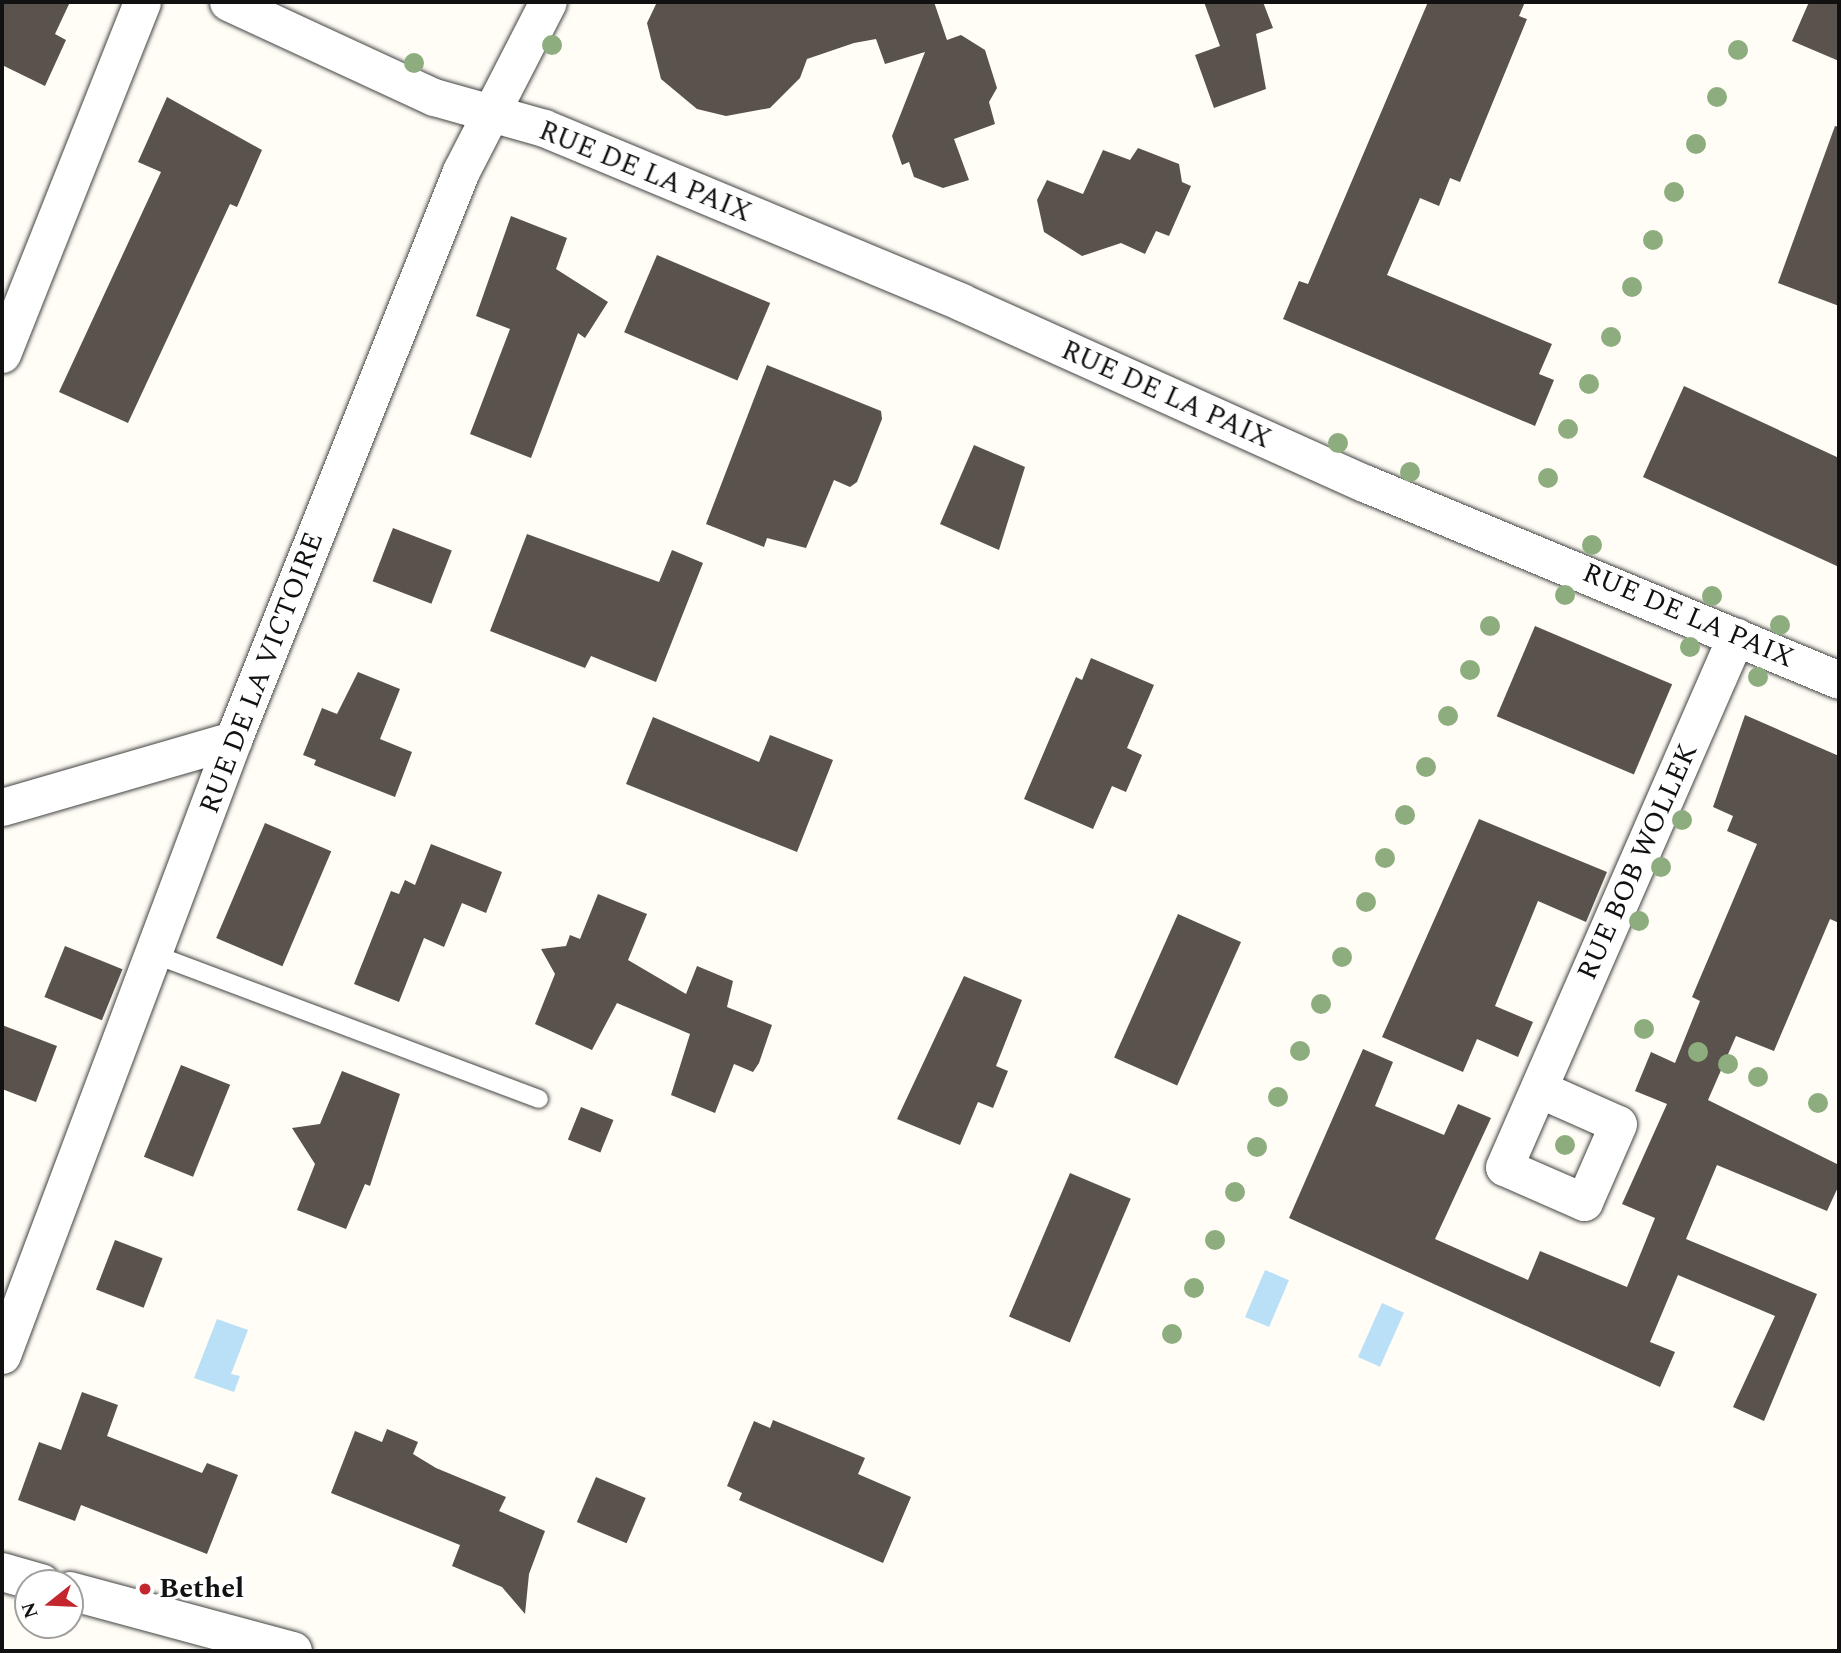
<!DOCTYPE html>
<style>
body{margin:0}
#map{position:relative;width:1841px;height:1653px;overflow:hidden;background:#fffdf5;font-family:Spectral,serif}
div>[style]{position:absolute}
.water>*{inset:0;background:#b9e0f7;transform-origin:0 0}
.building>*{inset:0;background:#5a524d;transform-origin:0 0}
.roads{filter:drop-shadow(0 0 2px #444) drop-shadow(0 0 2px #444)}
.service>*{height:18px;margin:-9px;padding:0 9px;transform-origin:9px;border-radius:9px;background:#fff}
.minor>*{height:37px;margin:-18.5px;padding:0 18.5px;transform-origin:18.5px;border-radius:18.5px;background:#fff}
.tertiary>*{height:38px;margin:-19px;padding:0 19px;transform-origin:19px;border-radius:19px;background:#fff}
.trees>*{width:20px;height:20px;margin:-10px;border-radius:50%;background:#8dad7f}
.dots>*{width:19px;height:19px;translate:-50% -50%;box-sizing:border-box;border:4px solid #fff;border-radius:50%}
span{translate:-50% -50%;white-space:nowrap;text-align:center;line-height:1.15;-webkit-text-stroke:7px #fff;paint-order:stroke}
.street-label{font-size:28px;color:#111}
.poi-label{font-size:28px;color:#111;font-weight:700}
.left{translate:0 -50%;text-align:left}
.frame{position:absolute;inset:0;border:4px solid #111;pointer-events:none}
.north{position:absolute;left:14px;top:1569px;width:70px;height:70px;box-sizing:border-box;background:#fff;border:2px solid #a0a0a0;border-radius:50%;rotate:252deg;font-size:19px;font-weight:700;line-height:28px;text-align:center;color:#111}
.north::after{content:'';display:block;margin:auto;width:24px;height:32px;background:#c4262e;clip-path:polygon(50% 0,100% 100%,50% 72%,0 100%)}
</style>
<div id="map">
<div class="water">
<div style="left:1265px;top:1270px;width:26px;height:51px;rotate:23deg"></div>
<div style="left:1382px;top:1303px;width:24px;height:59px;rotate:24deg"></div>
<div style="clip-path:polygon(217px 1319px,248px 1330px,231px 1374px,240px 1376px,234px 1392px,194px 1378px)"></div>
</div>
<div class="building">
<div style="clip-path:polygon(2px 2px,70px 2px,55px 34px,66px 40px,45px 86px,2px 65px)"></div>
<div style="clip-path:polygon(657px 2px,934px 2px,947px 40px,961px 35px,985px 50px,997px 88px,989px 102px,995px 124px,954px 139px,969px 180px,943px 188px,914px 177px,909px 162px,902px 165px,892px 136px,925px 52px,885px 64px,876px 39px,854px 43px,807px 59px,800px 78px,770px 108px,726px 116px,697px 109px,661px 79px,647px 23px)"></div>
<div style="clip-path:polygon(1204px 2px,1263px 2px,1273px 28px,1256px 34px,1266px 89px,1214px 108px,1195px 55px,1220px 46px)"></div>
<div style="clip-path:polygon(1428px 2px,1525px 2px,1519px 16px,1527px 19px,1460px 182px,1450px 178px,1439px 206px,1420px 198px,1387px 275px,1552px 344px,1539px 374px,1554px 380px,1535px 426px,1283px 319px,1299px 281px,1308px 284px)"></div>
<div style="clip-path:polygon(1809px 2px,1839px 2px,1839px 61px,1792px 41px)"></div>
<div style="clip-path:polygon(167px 97px,262px 150px,237px 207px,230px 204px,128px 423px,59px 392px,161px 172px,138px 162px)"></div>
<div style="clip-path:polygon(1835px 126px,1839px 127px,1839px 306px,1778px 283px)"></div>
<div style="clip-path:polygon(1138px 148px,1179px 164px,1182px 182px,1191px 186px,1169px 236px,1156px 231px,1145px 254px,1121px 243px,1082px 256px,1044px 232px,1037px 200px,1047px 180px,1083px 194px,1103px 150px,1130px 160px)"></div>
<div style="clip-path:polygon(511px 216px,567px 238px,556px 269px,608px 302px,585px 338px,578px 333px,531px 458px,470px 434px,510px 329px,476px 316px)"></div>
<div style="left:657px;top:255px;width:123px;height:84px;rotate:23deg"></div>
<div style="clip-path:polygon(767px 365px,881px 411px,882px 419px,857px 482px,850px 487px,834px 480px,806px 548px,767px 538px,764px 547px,706px 524px)"></div>
<div style="clip-path:polygon(1684px 386px,1839px 458px,1839px 567px,1643px 477px)"></div>
<div style="clip-path:polygon(974px 445px,1025px 467px,999px 550px,940px 524px)"></div>
<div style="left:393px;top:528px;width:63px;height:57px;rotate:21deg"></div>
<div style="clip-path:polygon(527px 534px,659px 582px,672px 550px,703px 563px,656px 682px,591px 656px,585px 668px,490px 631px)"></div>
<div style="left:1535px;top:626px;width:149px;height:98px;rotate:23deg"></div>
<div style="clip-path:polygon(1091px 658px,1154px 685px,1127px 748px,1142px 755px,1126px 792px,1112px 786px,1093px 829px,1024px 799px,1076px 677px,1082px 680px)"></div>
<div style="clip-path:polygon(358px 672px,400px 689px,380px 739px,412px 752px,395px 797px,314px 765px,316px 760px,303px 755px,322px 708px,337px 714px)"></div>
<div style="clip-path:polygon(1745px 715px,1839px 756px,1839px 923px,1830px 919px,1774px 1051px,1736px 1036px,1708px 1100px,1839px 1165px,1839px 1185px,1827px 1211px,1717px 1165px,1686px 1239px,1817px 1294px,1764px 1421px,1733px 1407px,1775px 1316px,1678px 1275px,1650px 1342px,1675px 1352px,1660px 1387px,1289px 1218px,1363px 1049px,1393px 1062px,1375px 1106px,1444px 1135px,1458px 1104px,1491px 1118px,1435px 1239px,1528px 1280px,1540px 1251px,1627px 1287px,1655px 1218px,1622px 1204px,1667px 1104px,1635px 1091px,1651px 1052px,1675px 1063px,1700px 1001px,1692px 997px,1757px 844px,1727px 831px,1733px 816px,1713px 807px)"></div>
<div style="clip-path:polygon(653px 717px,759px 762px,770px 735px,833px 760px,797px 852px,626px 784px)"></div>
<div style="clip-path:polygon(1479px 819px,1607px 872px,1586px 922px,1538px 901px,1495px 1006px,1533px 1022px,1518px 1057px,1477px 1039px,1463px 1072px,1382px 1037px)"></div>
<div style="left:265px;top:823px;width:72px;height:125px;rotate:23deg"></div>
<div style="clip-path:polygon(431px 844px,502px 872px,486px 913px,462px 903px,444px 947px,424px 938px,399px 1002px,354px 984px,391px 891px,399px 894px,405px 880px,415px 885px)"></div>
<div style="clip-path:polygon(598px 894px,647px 914px,628px 960px,686px 994px,697px 966px,733px 981px,727px 1007px,772px 1025px,759px 1063px,753px 1072px,734px 1064px,715px 1113px,671px 1095px,690px 1034px,617px 1003px,592px 1050px,535px 1024px,555px 974px,541px 949px,566px 946px,570px 935px,580px 939px)"></div>
<div style="left:1178px;top:914px;width:69px;height:157px;rotate:24deg"></div>
<div style="left:65px;top:946px;width:62px;height:55px;rotate:22deg"></div>
<div style="clip-path:polygon(964px 976px,1022px 1000px,996px 1066px,1008px 1071px,993px 1108px,978px 1102px,960px 1145px,897px 1119px)"></div>
<div style="clip-path:polygon(2px 1025px,57px 1046px,36px 1102px,2px 1089px)"></div>
<div style="left:181px;top:1065px;width:53px;height:99px;rotate:22deg"></div>
<div style="clip-path:polygon(342px 1071px,400px 1094px,370px 1186px,365px 1184px,346px 1229px,297px 1210px,315px 1164px,292px 1128px,320px 1124px)"></div>
<div style="left:581px;top:1107px;width:35px;height:35px;rotate:22deg"></div>
<div style="left:1070px;top:1173px;width:66px;height:156px;rotate:23deg"></div>
<div style="left:115px;top:1240px;width:51px;height:53px;rotate:21deg"></div>
<div style="clip-path:polygon(82px 1392px,118px 1405px,107px 1436px,202px 1473px,207px 1463px,238px 1475px,207px 1554px,81px 1505px,75px 1521px,18px 1500px,39px 1442px,61px 1450px)"></div>
<div style="clip-path:polygon(773px 1420px,865px 1458px,858px 1474px,911px 1497px,883px 1563px,739px 1500px,742px 1493px,727px 1486px,754px 1421px,770px 1428px)"></div>
<div style="clip-path:polygon(387px 1429px,418px 1442px,413px 1454px,436px 1468px,506px 1497px,499px 1511px,545px 1531px,529px 1574px,525px 1614px,502px 1587px,452px 1566px,460px 1545px,331px 1493px,355px 1431px,382px 1442px)"></div>
<div style="left:596px;top:1477px;width:54px;height:49px;rotate:23deg"></div>
</div>
<div class="roads">
<div class="service">
<div style="left:156px;top:955px;width:409px;rotate:20.6deg"></div>
</div>
<div class="minor">
<div style="left:228px;top:2px;width:227px;rotate:24.8deg"></div>
<div style="left:434px;top:97px;width:114px;rotate:15.7deg"></div>
<div style="left:544px;top:128px;width:452px;rotate:22.6deg"></div>
<div style="left:961px;top:302px;width:442px;rotate:24.2deg"></div>
<div style="left:1364px;top:483px;width:514px;rotate:22.53deg"></div>
<div style="left:2px;top:354px;width:379px;rotate:-68.3deg"></div>
<div style="left:2px;top:807px;width:241px;rotate:-16.2deg"></div>
<div style="left:1539px;top:1089px;width:86px;rotate:23.9deg"></div>
<div style="left:1618px;top:1124px;width:85px;rotate:113.6deg"></div>
<div style="left:1584px;top:1202px;width:87px;rotate:-156.4deg"></div>
<div style="left:1504px;top:1167px;width:579px;rotate:-66.4deg"></div>
<div style="left:2px;top:1355px;width:657px;rotate:-69.41deg"></div>
<div style="left:233px;top:740px;width:613px;rotate:-68.16deg"></div>
<div style="left:461px;top:171px;width:190px;rotate:-62.8deg"></div>
</div>
<div class="tertiary">
<div style="left:2px;top:1572px;width:41px;rotate:15.8deg"></div>
<div style="left:70px;top:1591px;width:231px;rotate:15.1deg"></div>
</div>
</div>
<div class="trees">
<div style="left:552px;top:45px"></div>
<div style="left:1738px;top:50px"></div>
<div style="left:414px;top:63px"></div>
<div style="left:1717px;top:97px"></div>
<div style="left:1696px;top:144px"></div>
<div style="left:1674px;top:192px"></div>
<div style="left:1653px;top:240px"></div>
<div style="left:1632px;top:287px"></div>
<div style="left:1611px;top:337px"></div>
<div style="left:1589px;top:384px"></div>
<div style="left:1568px;top:429px"></div>
<div style="left:1338px;top:443px"></div>
<div style="left:1410px;top:472px"></div>
<div style="left:1548px;top:478px"></div>
<div style="left:1592px;top:545px"></div>
<div style="left:1565px;top:595px"></div>
<div style="left:1712px;top:596px"></div>
<div style="left:1780px;top:625px"></div>
<div style="left:1490px;top:626px"></div>
<div style="left:1690px;top:647px"></div>
<div style="left:1470px;top:670px"></div>
<div style="left:1758px;top:677px"></div>
<div style="left:1448px;top:716px"></div>
<div style="left:1426px;top:767px"></div>
<div style="left:1405px;top:815px"></div>
<div style="left:1682px;top:820px"></div>
<div style="left:1385px;top:858px"></div>
<div style="left:1661px;top:867px"></div>
<div style="left:1366px;top:902px"></div>
<div style="left:1639px;top:921px"></div>
<div style="left:1342px;top:957px"></div>
<div style="left:1321px;top:1004px"></div>
<div style="left:1644px;top:1029px"></div>
<div style="left:1300px;top:1051px"></div>
<div style="left:1698px;top:1052px"></div>
<div style="left:1728px;top:1064px"></div>
<div style="left:1758px;top:1077px"></div>
<div style="left:1278px;top:1097px"></div>
<div style="left:1818px;top:1103px"></div>
<div style="left:1565px;top:1145px"></div>
<div style="left:1257px;top:1147px"></div>
<div style="left:1235px;top:1192px"></div>
<div style="left:1215px;top:1240px"></div>
<div style="left:1194px;top:1288px"></div>
<div style="left:1172px;top:1334px"></div>
</div>
<div class="dots">
<div style="left:145px;top:1589px;background:#c4262e"></div>
</div>
<div class="street-label">
<span style="left:645px;top:172px;rotate:22deg">RUE DE LA PAIX</span>
<span style="left:1166px;top:395px;rotate:24deg">RUE DE LA PAIX</span>
<span style="left:1688px;top:616px;rotate:23deg">RUE DE LA PAIX</span>
<span style="left:262px;top:673px;rotate:-69deg">RUE DE LA VICTOIRE</span>
<span style="left:1638px;top:862px;rotate:-66deg">RUE BOB WOLLEK</span>
</div>
<div class="poi-label">
<span class="left" style="left:159px;top:1589px">Bethel</span>
</div>
<div class="frame"></div>
<div class="north">N</div>
</div>
